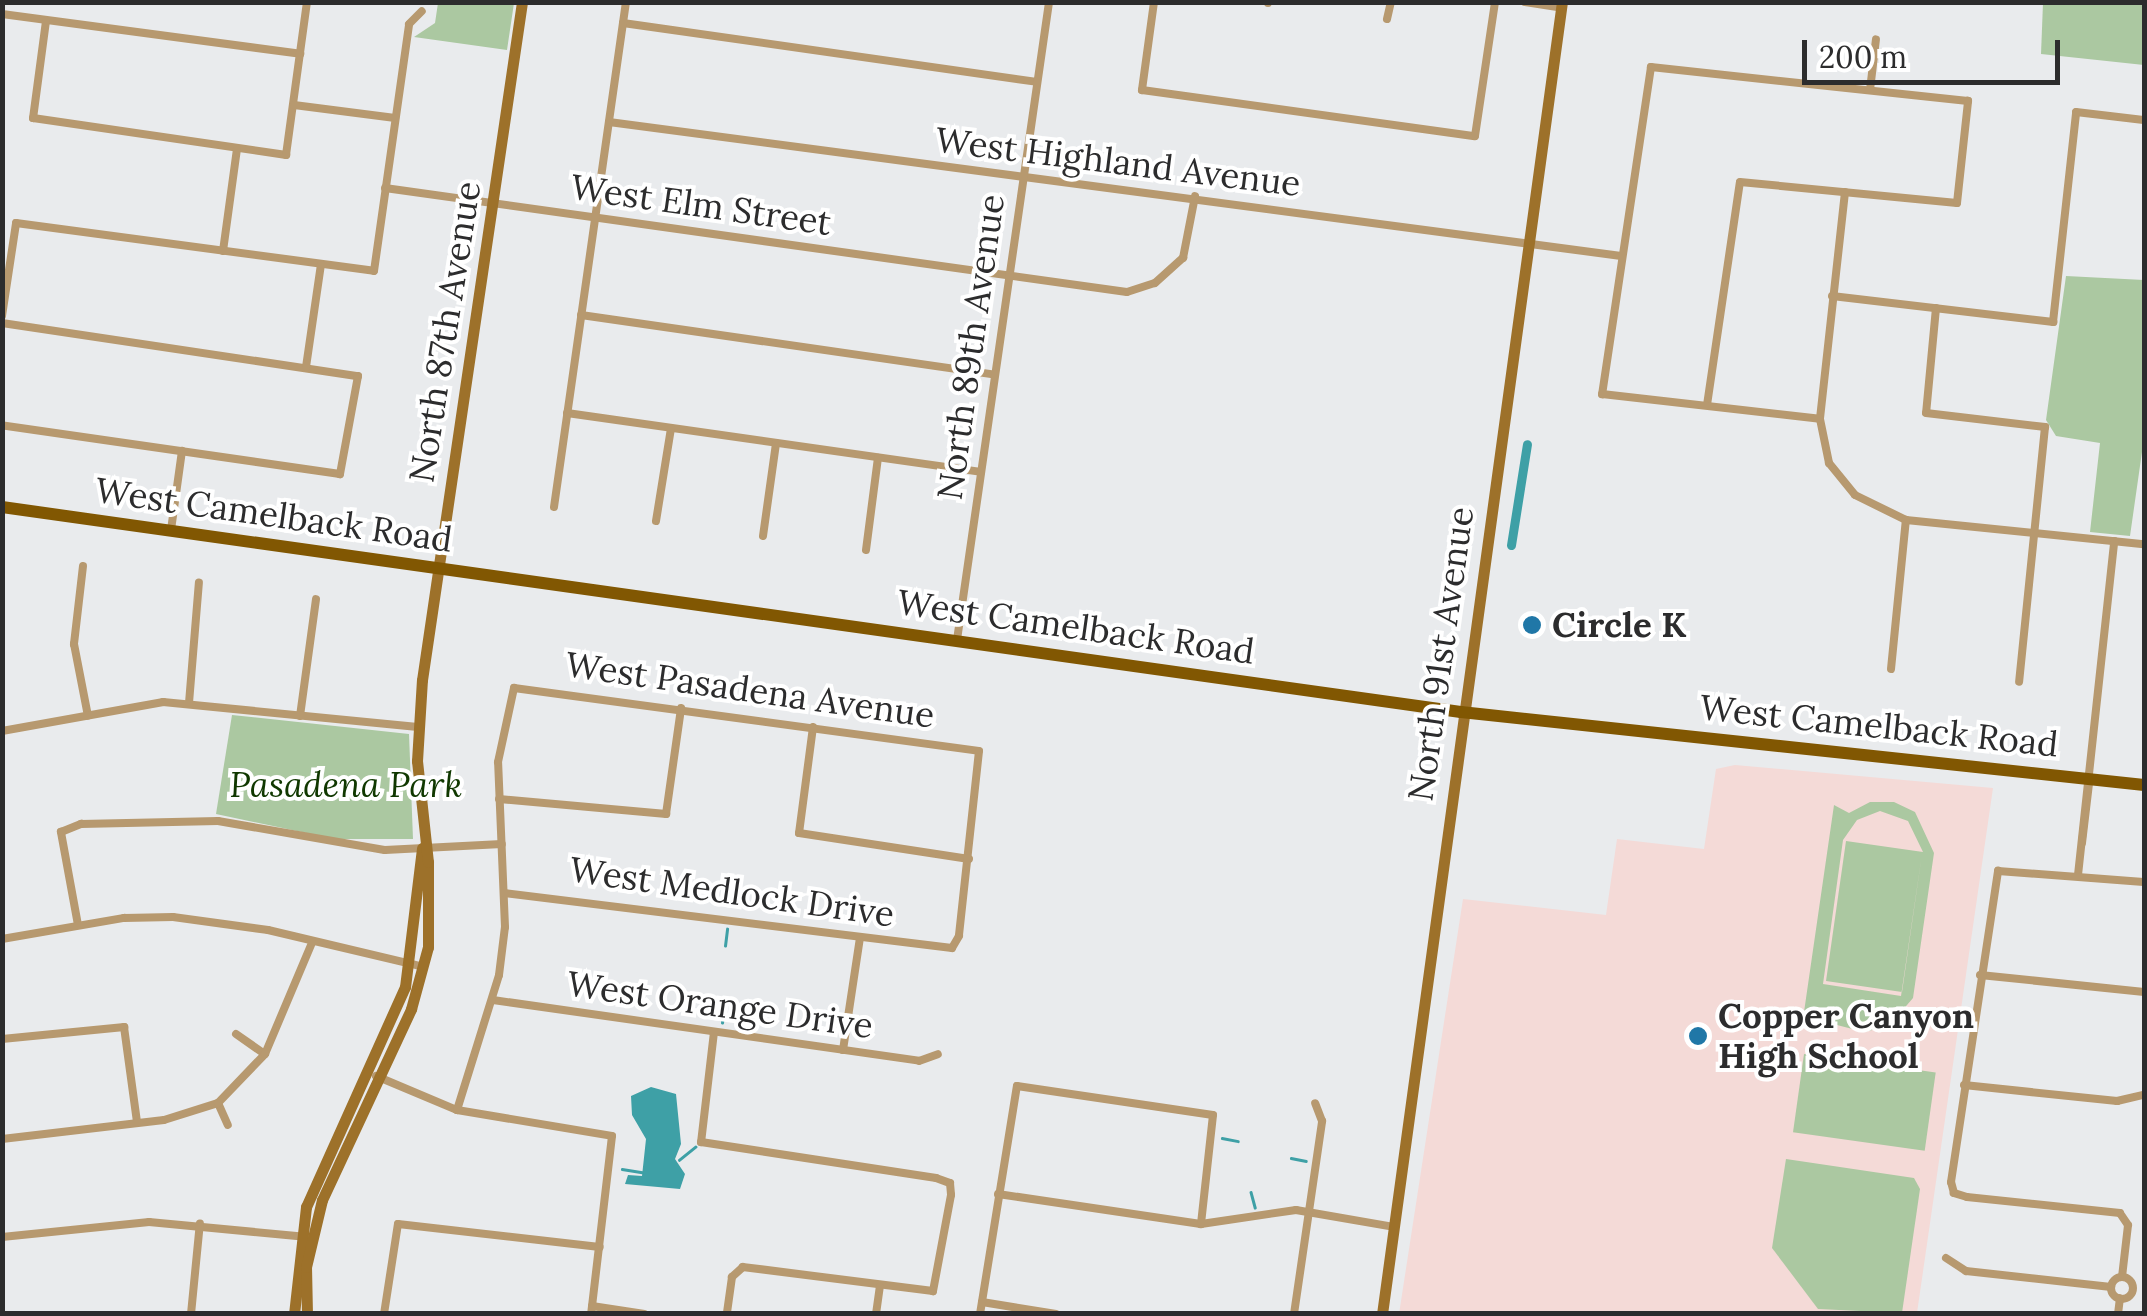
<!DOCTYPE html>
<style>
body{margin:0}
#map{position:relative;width:2147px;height:1316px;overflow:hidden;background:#e9ebed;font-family:Lora,serif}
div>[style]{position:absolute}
.education>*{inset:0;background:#f4dad7}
.green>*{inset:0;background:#abc8a1;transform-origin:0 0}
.water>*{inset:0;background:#3ea0a6}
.stream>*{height:2.5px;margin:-1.25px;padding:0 1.25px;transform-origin:1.25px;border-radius:1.25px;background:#3ea0a6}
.canal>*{height:9px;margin:-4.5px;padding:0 4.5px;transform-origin:4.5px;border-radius:4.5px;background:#3ea0a6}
.street>*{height:8px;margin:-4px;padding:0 4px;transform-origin:4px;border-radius:4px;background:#b7996f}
.street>.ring{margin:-4px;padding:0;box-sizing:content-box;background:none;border:8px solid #b7996f;border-radius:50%}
.secondary>*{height:11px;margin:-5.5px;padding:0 5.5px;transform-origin:5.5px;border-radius:5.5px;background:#9d712a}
.primary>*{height:12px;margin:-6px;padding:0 6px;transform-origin:6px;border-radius:6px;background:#815702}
.dots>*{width:28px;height:28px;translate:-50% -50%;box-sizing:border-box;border:5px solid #fff;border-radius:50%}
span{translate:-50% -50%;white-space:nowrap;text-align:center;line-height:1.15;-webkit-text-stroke:8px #fff;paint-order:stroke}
.street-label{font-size:35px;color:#2c2c2d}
.poi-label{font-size:35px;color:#2c2c2d;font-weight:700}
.left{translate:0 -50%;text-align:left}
.park-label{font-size:35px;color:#103800;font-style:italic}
.frame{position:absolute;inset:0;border:5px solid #2c2c2d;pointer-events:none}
.scale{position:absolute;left:1802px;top:40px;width:258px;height:45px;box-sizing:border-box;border:5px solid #2c2c2d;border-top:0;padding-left:12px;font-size:30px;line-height:35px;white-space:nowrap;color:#2c2c2d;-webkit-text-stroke:8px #fff;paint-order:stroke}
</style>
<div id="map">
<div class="education">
<div style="clip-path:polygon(1735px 765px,1993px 788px,1917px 1313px,1399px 1314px,1463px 899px,1606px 915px,1617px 839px,1704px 849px,1716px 769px)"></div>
</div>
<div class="green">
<div style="clip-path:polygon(438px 3px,514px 3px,507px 50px,414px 37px,435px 23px)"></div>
<div style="clip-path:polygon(2043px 3px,2144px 3px,2144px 65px,2041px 54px)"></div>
<div style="clip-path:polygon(2066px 276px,2144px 280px,2144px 438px,2130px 536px,2090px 532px,2100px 443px,2056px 436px,2046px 420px)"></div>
<div style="clip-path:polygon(232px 715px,409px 734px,413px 839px,335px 839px,216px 814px)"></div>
<div style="clip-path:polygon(evenodd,1870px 802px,1894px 802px,1915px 812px,1934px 853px,1913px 998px,1889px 1026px,1864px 1032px,1837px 1025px,1819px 1007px,1818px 1013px,1804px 1012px,1834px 805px,1849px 813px,1870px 802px,1880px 811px,1908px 821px,1923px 852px,1846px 841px,1826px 981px,1902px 992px,1922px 854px,1901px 996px,1823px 984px,1843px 840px,1857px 820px,1880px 811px)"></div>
<div style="left:1804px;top:1054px;width:133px;height:79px;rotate:8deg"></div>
<div style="clip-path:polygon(1786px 1159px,1914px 1178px,1920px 1189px,1902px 1313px,1818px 1309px,1772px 1248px)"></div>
</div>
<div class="water">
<div style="clip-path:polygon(651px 1087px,676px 1094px,681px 1144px,675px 1159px,685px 1174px,680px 1189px,625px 1184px,628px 1175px,642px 1176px,646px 1139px,632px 1115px,631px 1096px)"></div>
</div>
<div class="stream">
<div style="left:725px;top:946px;width:17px;rotate:-83deg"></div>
<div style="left:722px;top:1023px;width:17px;rotate:-83deg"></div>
<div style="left:1222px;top:1138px;width:16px;rotate:11deg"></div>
<div style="left:1291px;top:1158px;width:15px;rotate:11deg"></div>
<div style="left:679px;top:1160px;width:21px;rotate:-39deg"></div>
<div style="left:622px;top:1169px;width:20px;rotate:9deg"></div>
<div style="left:1251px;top:1192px;width:16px;rotate:75deg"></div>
</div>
<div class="canal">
<div style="left:1511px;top:545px;width:102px;rotate:-81deg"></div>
</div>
<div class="street">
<div style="left:1154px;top:2px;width:89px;rotate:97.8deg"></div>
<div style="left:1142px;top:90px;width:336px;rotate:7.9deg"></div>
<div style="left:1475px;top:136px;width:135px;rotate:-81.5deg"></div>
<div style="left:1268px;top:2px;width:1px;rotate:90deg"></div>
<div style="left:1525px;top:2px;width:36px;rotate:9deg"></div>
<div style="left:2px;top:14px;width:301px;rotate:7.6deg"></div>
<div style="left:1387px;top:19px;width:17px;rotate:-77deg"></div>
<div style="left:46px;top:21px;width:98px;rotate:97.6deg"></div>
<div style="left:33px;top:118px;width:256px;rotate:8.3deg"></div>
<div style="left:286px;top:155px;width:154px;rotate:-82.2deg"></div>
<div style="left:623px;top:23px;width:418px;rotate:8.1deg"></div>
<div style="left:1870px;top:90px;width:51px;rotate:-83.3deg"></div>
<div style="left:294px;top:105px;width:102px;rotate:7.3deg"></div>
<div style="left:609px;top:122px;width:1021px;rotate:7.54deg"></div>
<div style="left:385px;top:188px;width:749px;rotate:7.98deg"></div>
<div style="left:1127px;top:292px;width:29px;rotate:-18deg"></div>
<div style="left:1155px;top:283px;width:38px;rotate:-42deg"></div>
<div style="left:1183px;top:258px;width:63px;rotate:-79deg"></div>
<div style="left:1845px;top:192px;width:228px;rotate:96.3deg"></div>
<div style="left:1820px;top:419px;width:45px;rotate:78.4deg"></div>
<div style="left:1829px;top:463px;width:41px;rotate:50.9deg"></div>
<div style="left:1855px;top:495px;width:57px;rotate:26.1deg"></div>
<div style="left:1906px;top:520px;width:239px;rotate:5.8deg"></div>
<div style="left:223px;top:251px;width:103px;rotate:-82.2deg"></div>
<div style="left:1832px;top:296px;width:223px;rotate:6.7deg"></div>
<div style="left:2053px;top:322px;width:211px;rotate:-83.7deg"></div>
<div style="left:2076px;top:112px;width:68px;rotate:6.7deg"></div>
<div style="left:1936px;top:308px;width:105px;rotate:95.4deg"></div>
<div style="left:1926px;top:413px;width:120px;rotate:6.7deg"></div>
<div style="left:2045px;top:427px;width:256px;rotate:95.8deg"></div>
<div style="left:581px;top:315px;width:418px;rotate:8.2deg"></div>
<div style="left:2px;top:316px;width:94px;rotate:-81.4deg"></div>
<div style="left:16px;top:223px;width:361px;rotate:7.6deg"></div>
<div style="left:374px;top:271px;width:249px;rotate:-81.9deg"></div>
<div style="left:409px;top:24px;width:18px;rotate:-45deg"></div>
<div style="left:2px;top:323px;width:360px;rotate:8.5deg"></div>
<div style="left:358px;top:376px;width:100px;rotate:100.4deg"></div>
<div style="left:340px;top:474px;width:342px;rotate:-171.8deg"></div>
<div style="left:306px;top:367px;width:104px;rotate:-81.7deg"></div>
<div style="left:1707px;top:405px;width:225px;rotate:-81.6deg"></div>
<div style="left:1740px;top:182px;width:218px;rotate:5.5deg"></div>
<div style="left:1957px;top:203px;width:103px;rotate:-83.8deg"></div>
<div style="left:1968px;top:101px;width:319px;rotate:-173.9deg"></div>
<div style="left:1651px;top:67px;width:331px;rotate:98.5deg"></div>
<div style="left:1602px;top:394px;width:219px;rotate:6.5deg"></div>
<div style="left:567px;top:413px;width:418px;rotate:8.1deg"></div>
<div style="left:554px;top:507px;width:510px;rotate:-81.89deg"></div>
<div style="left:656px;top:521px;width:94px;rotate:-80.8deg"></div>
<div style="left:171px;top:530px;width:80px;rotate:-82.1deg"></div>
<div style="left:763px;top:536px;width:94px;rotate:-82deg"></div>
<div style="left:866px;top:550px;width:93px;rotate:-82.6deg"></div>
<div style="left:83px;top:566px;width:79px;rotate:96.6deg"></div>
<div style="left:74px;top:644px;width:73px;rotate:79deg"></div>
<div style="left:957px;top:640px;width:645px;rotate:-81.79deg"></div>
<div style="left:1891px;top:669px;width:150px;rotate:-84.3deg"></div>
<div style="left:189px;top:703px;width:121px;rotate:-85.3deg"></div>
<div style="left:300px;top:716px;width:118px;rotate:-82.2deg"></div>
<div style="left:813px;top:727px;width:107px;rotate:97.5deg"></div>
<div style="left:799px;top:833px;width:172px;rotate:8.7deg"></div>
<div style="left:2px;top:731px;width:164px;rotate:-10.2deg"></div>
<div style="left:163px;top:702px;width:256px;rotate:5.6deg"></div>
<div style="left:499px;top:799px;width:168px;rotate:5.1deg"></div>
<div style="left:666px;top:814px;width:107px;rotate:-81.9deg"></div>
<div style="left:2082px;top:843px;width:60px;rotate:-83.3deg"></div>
<div style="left:2078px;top:875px;width:336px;rotate:-83.8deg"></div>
<div style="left:78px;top:925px;width:95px;rotate:-100.4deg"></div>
<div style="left:61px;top:832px;width:22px;rotate:-22deg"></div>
<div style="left:81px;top:824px;width:137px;rotate:-1.3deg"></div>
<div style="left:218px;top:821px;width:169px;rotate:9.9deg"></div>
<div style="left:385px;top:850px;width:117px;rotate:-2.9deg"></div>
<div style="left:2px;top:939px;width:124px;rotate:-9.8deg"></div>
<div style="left:124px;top:918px;width:49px;rotate:-1.2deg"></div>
<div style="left:173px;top:917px;width:96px;rotate:7.8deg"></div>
<div style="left:268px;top:930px;width:160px;rotate:13.3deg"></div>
<div style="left:1980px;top:975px;width:165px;rotate:5.9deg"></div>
<div style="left:493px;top:1000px;width:430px;rotate:8.1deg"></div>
<div style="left:919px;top:1061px;width:20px;rotate:-20deg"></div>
<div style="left:714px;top:1032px;width:111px;rotate:96.7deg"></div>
<div style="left:701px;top:1142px;width:238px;rotate:8.7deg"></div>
<div style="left:936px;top:1178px;width:15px;rotate:20deg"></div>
<div style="left:950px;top:1183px;width:12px;rotate:85deg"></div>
<div style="left:951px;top:1195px;width:98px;rotate:100.6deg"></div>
<div style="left:933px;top:1291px;width:192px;rotate:-172.8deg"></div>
<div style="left:743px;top:1267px;width:15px;rotate:138deg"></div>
<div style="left:732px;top:1277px;width:37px;rotate:98deg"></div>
<div style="left:236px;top:1034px;width:35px;rotate:35deg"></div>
<div style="left:2px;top:1039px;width:123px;rotate:-5.6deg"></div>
<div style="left:124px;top:1027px;width:96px;rotate:82.2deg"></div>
<div style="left:843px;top:1050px;width:113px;rotate:-81.4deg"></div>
<div style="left:376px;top:1076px;width:88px;rotate:22.8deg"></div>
<div style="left:457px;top:1110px;width:157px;rotate:9.5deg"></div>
<div style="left:612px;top:1136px;width:179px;rotate:96.7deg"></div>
<div style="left:1964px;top:1085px;width:154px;rotate:6deg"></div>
<div style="left:2117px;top:1101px;width:28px;rotate:-13deg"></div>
<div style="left:218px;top:1103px;width:24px;rotate:66deg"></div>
<div style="left:457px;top:1110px;width:141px;rotate:-72.7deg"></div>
<div style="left:499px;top:975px;width:48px;rotate:-82.9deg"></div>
<div style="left:505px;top:927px;width:165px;rotate:-92.4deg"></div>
<div style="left:498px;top:762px;width:76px;rotate:-77.8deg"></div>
<div style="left:514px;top:688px;width:469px;rotate:7.7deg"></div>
<div style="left:979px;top:751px;width:186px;rotate:96.2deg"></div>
<div style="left:959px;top:936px;width:14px;rotate:120deg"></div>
<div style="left:952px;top:948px;width:451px;rotate:-173deg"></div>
<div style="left:2px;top:1139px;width:163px;rotate:-6.7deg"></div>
<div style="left:164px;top:1120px;width:57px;rotate:-17.5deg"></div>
<div style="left:218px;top:1103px;width:68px;rotate:-46.2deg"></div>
<div style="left:265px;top:1054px;width:121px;rotate:-67.1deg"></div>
<div style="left:998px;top:1194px;width:205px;rotate:8.4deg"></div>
<div style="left:1201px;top:1224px;width:96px;rotate:-8.4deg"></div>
<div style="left:1296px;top:1210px;width:99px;rotate:9.8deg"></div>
<div style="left:2px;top:1237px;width:148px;rotate:-5.8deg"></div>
<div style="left:149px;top:1222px;width:159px;rotate:5.4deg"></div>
<div style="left:1946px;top:1258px;width:24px;rotate:33deg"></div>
<div style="left:1966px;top:1271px;width:146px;rotate:6.3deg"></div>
<div style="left:2122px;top:1277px;width:52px;rotate:-83.4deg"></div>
<div style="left:2128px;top:1225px;width:14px;rotate:-124deg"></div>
<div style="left:2120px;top:1213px;width:154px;rotate:-174deg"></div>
<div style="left:1967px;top:1197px;width:14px;rotate:-163deg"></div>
<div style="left:1954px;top:1193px;width:11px;rotate:-105deg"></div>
<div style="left:1951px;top:1182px;width:315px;rotate:-81.4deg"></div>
<div style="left:1998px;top:871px;width:146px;rotate:4.3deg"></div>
<div class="ring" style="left:2111px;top:1277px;width:14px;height:14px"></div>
<div style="left:982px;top:1302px;width:75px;rotate:9.2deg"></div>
<div style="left:592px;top:1306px;width:53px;rotate:8.7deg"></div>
<div style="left:191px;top:1314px;width:91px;rotate:-84.4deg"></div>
<div style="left:384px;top:1314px;width:91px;rotate:-81.2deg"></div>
<div style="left:398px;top:1224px;width:203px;rotate:6.5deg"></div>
<div style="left:876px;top:1314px;width:27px;rotate:-82deg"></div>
<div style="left:980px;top:1314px;width:231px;rotate:-80.8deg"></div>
<div style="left:1017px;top:1086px;width:198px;rotate:8.4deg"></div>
<div style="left:1213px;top:1115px;width:110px;rotate:96.3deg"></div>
<div style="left:1294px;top:1314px;width:195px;rotate:-81.7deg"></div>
<div style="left:1322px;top:1121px;width:19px;rotate:-111deg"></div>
<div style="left:2118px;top:1314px;width:16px;rotate:-83deg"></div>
</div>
<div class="secondary">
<div style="left:294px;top:1314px;width:108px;rotate:-83.6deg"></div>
<div style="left:306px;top:1207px;width:241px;rotate:-65.8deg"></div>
<div style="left:405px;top:987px;width:140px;rotate:-83deg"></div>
<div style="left:307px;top:1314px;width:47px;rotate:-91.2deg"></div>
<div style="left:306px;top:1267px;width:69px;rotate:-76.6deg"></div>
<div style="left:322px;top:1200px;width:211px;rotate:-65deg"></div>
<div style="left:411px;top:1009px;width:64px;rotate:-74.7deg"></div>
<div style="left:428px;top:947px;width:85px;rotate:-90deg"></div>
<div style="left:428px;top:862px;width:102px;rotate:-96.2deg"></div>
<div style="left:417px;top:761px;width:81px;rotate:-86.5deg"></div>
<div style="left:422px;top:680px;width:685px;rotate:-81.61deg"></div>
<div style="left:1382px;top:1314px;width:1324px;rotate:-82.19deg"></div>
</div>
<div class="primary">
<div style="left:2px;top:507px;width:1473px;rotate:8deg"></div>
<div style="left:1461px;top:712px;width:687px;rotate:6.1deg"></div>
</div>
<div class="dots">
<div style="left:1532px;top:625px;background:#2077a7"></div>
<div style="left:1698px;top:1036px;background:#2077a7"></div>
</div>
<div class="street-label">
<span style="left:1118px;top:162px;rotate:7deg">West Highland Avenue</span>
<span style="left:701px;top:205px;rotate:8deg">West Elm Street</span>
<span style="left:445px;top:332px;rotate:-81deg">North 87th Avenue</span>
<span style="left:971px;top:347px;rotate:-82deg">North 89th Avenue</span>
<span style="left:274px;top:515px;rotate:8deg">West Camelback Road</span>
<span style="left:1076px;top:627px;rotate:8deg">West Camelback Road</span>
<span style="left:1441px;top:654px;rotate:-82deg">North 91st Avenue</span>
<span style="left:750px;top:690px;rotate:8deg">West Pasadena Avenue</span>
<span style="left:1879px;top:726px;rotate:6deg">West Camelback Road</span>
<span style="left:732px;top:892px;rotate:8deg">West Medlock Drive</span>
<span style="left:720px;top:1005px;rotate:8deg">West Orange Drive</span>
</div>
<div class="poi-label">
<span class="left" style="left:1552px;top:625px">Circle K</span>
<span class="left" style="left:1718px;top:1036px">Copper Canyon<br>High School</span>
</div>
<div class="park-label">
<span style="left:346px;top:785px">Pasadena Park</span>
</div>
<div class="frame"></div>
<div class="scale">200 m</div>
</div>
